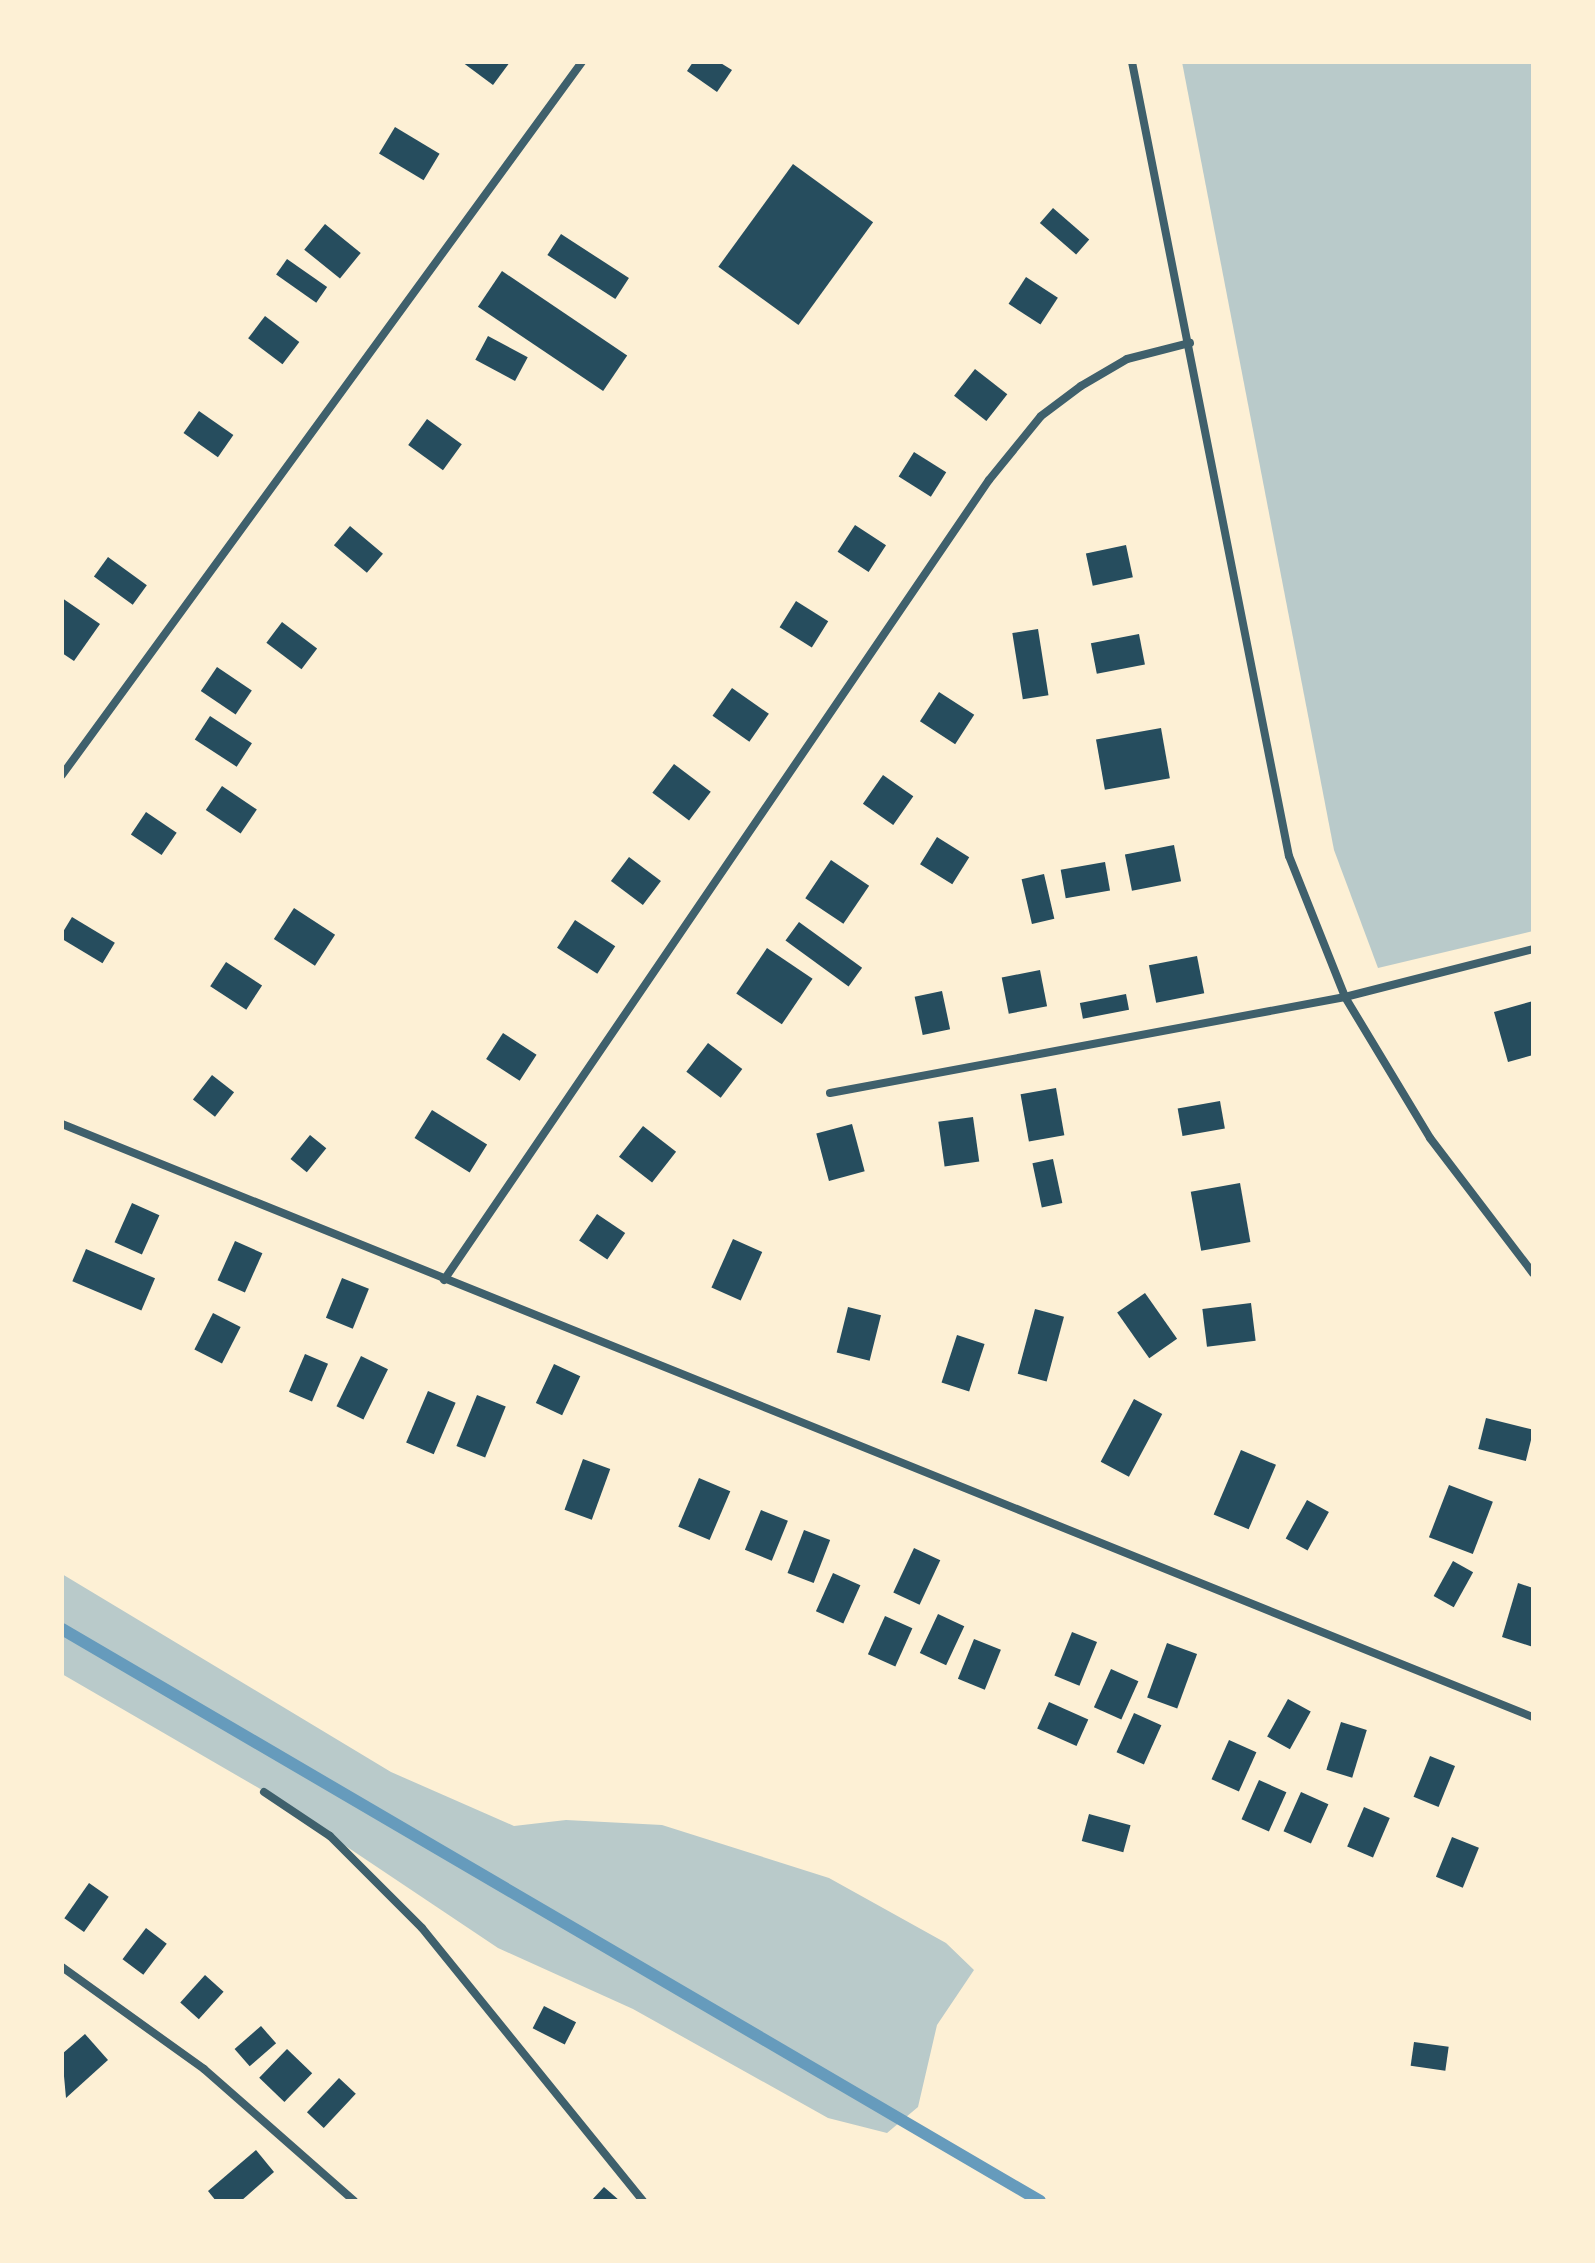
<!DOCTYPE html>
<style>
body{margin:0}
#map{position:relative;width:1595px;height:2263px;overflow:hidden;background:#fdf0d5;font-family:"DM Sans",sans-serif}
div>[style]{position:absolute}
.green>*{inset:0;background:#b9caca}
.stream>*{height:12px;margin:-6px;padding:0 6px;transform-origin:6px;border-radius:6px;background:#669bbc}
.building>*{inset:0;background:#264d5e;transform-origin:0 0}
.minor>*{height:8px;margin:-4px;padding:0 4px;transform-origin:4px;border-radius:4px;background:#3f606c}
span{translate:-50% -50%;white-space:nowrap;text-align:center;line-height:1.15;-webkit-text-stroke:7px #fdf0d5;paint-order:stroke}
.frame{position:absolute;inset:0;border:64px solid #fdf0d5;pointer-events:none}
</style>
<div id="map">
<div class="green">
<div style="clip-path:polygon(1182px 62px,1533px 62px,1533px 931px,1378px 968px,1334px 850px)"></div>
<div style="clip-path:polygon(62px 1574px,391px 1772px,514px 1826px,566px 1820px,662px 1825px,829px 1878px,946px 1943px,974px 1970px,937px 2025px,918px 2107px,887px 2133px,828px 2118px,633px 2009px,498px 1948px,262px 1790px,62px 1674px)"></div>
</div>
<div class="stream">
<div style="left:62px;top:1629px;width:1133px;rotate:30.32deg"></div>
</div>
<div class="building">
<div style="clip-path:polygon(462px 62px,510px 62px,493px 85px)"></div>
<div style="clip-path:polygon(693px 62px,719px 62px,732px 70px,717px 92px,687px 71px)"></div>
<div style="left:395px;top:127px;width:52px;height:31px;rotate:31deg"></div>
<div style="left:793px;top:164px;width:99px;height:127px;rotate:36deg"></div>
<div style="left:1053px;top:208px;width:48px;height:20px;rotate:41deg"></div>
<div style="left:325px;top:224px;width:46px;height:33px;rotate:39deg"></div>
<div style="left:561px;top:234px;width:81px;height:25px;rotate:33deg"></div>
<div style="left:287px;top:259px;width:49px;height:19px;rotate:35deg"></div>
<div style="left:502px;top:271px;width:151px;height:43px;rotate:34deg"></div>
<div style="left:1026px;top:277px;width:38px;height:32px;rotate:33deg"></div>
<div style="left:265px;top:316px;width:43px;height:28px;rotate:37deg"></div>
<div style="left:488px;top:336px;width:45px;height:27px;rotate:28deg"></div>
<div style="left:975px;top:369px;width:41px;height:34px;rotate:38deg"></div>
<div style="left:199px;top:411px;width:42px;height:27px;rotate:35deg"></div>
<div style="left:427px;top:419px;width:43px;height:32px;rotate:36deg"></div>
<div style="left:914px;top:452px;width:38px;height:29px;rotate:32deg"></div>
<div style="left:855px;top:525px;width:37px;height:32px;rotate:33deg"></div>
<div style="left:350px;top:526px;width:43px;height:25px;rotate:40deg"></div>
<div style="left:1126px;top:545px;width:33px;height:41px;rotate:78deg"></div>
<div style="left:108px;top:557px;width:48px;height:24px;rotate:36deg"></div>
<div style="clip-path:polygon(62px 598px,100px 624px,74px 661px,62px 653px)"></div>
<div style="left:796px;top:601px;width:38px;height:31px;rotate:32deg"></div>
<div style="left:282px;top:622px;width:44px;height:26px;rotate:37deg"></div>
<div style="left:1038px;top:629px;width:67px;height:26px;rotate:81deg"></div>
<div style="left:1139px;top:634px;width:31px;height:49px;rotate:79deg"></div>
<div style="left:217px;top:667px;width:42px;height:29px;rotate:34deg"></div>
<div style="left:732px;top:688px;width:45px;height:34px;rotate:35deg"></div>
<div style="left:939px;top:692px;width:42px;height:35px;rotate:33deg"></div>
<div style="left:210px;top:716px;width:50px;height:28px;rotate:33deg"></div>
<div style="left:1161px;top:728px;width:51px;height:66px;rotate:80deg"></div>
<div style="left:674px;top:764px;width:46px;height:36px;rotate:37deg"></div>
<div style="left:883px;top:775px;width:37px;height:35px;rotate:35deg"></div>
<div style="left:222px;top:786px;width:42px;height:29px;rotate:34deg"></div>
<div style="left:146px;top:812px;width:37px;height:27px;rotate:34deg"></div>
<div style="left:937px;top:837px;width:38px;height:32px;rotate:32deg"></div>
<div style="left:1174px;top:845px;width:37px;height:50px;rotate:79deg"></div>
<div style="left:629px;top:857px;width:40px;height:30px;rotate:37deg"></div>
<div style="left:831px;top:860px;width:46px;height:46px;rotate:34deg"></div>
<div style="left:1105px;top:862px;width:29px;height:45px;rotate:80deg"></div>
<div style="left:1044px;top:874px;width:46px;height:23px;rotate:77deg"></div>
<div style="left:294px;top:908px;width:49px;height:37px;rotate:33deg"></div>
<div style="left:72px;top:917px;width:50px;height:24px;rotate:31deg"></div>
<div style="left:575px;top:920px;width:48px;height:33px;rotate:33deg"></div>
<div style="left:799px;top:922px;width:78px;height:23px;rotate:36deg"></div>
<div style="left:767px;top:948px;width:55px;height:55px;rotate:34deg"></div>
<div style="left:1197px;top:956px;width:38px;height:49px;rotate:79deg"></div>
<div style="left:226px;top:962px;width:43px;height:29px;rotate:33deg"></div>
<div style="left:1040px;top:970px;width:37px;height:39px;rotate:79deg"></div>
<div style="left:942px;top:991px;width:39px;height:28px;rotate:78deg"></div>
<div style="left:1126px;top:994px;width:16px;height:47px;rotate:79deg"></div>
<div style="clip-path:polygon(1533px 1001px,1533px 1055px,1508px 1062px,1494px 1012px)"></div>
<div style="left:503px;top:1033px;width:40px;height:31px;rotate:33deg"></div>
<div style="left:708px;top:1043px;width:43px;height:36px;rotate:37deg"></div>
<div style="left:212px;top:1075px;width:28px;height:31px;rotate:38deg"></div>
<div style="left:1056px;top:1088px;width:48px;height:36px;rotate:80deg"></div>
<div style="left:1220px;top:1101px;width:28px;height:43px;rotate:80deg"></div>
<div style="left:432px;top:1110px;width:65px;height:33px;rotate:32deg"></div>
<div style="left:973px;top:1117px;width:45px;height:35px;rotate:82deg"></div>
<div style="left:852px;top:1124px;width:49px;height:37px;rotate:75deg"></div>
<div style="left:643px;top:1126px;width:42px;height:39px;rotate:38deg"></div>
<div style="left:310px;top:1135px;width:21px;height:31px;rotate:39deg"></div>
<div style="left:1053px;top:1159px;width:45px;height:21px;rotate:78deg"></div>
<div style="left:1240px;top:1183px;width:60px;height:50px;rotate:80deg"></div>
<div style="left:132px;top:1203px;width:30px;height:43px;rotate:24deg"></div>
<div style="left:597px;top:1214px;width:34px;height:32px;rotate:34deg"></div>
<div style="left:733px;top:1239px;width:32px;height:53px;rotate:24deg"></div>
<div style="left:235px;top:1241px;width:30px;height:43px;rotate:24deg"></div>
<div style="left:86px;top:1249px;width:75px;height:35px;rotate:23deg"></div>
<div style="left:342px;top:1278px;width:29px;height:43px;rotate:22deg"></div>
<div style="left:1145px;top:1293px;width:56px;height:34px;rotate:55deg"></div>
<div style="left:1251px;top:1303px;width:38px;height:49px;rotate:83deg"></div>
<div style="left:848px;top:1307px;width:34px;height:47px;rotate:14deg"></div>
<div style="left:1035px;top:1309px;width:30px;height:67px;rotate:15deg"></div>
<div style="left:213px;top:1313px;width:31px;height:41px;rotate:27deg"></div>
<div style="left:957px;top:1335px;width:29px;height:50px;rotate:18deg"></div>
<div style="left:305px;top:1354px;width:25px;height:41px;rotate:23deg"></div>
<div style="left:361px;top:1356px;width:30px;height:56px;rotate:26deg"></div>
<div style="left:554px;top:1364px;width:29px;height:43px;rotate:25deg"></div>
<div style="left:428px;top:1391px;width:30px;height:56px;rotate:23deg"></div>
<div style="left:477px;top:1395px;width:31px;height:55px;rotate:22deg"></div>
<div style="left:1134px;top:1399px;width:32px;height:71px;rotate:28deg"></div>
<div style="left:1486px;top:1418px;width:49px;height:32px;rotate:14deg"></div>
<div style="left:1241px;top:1450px;width:38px;height:70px;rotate:23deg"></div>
<div style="left:583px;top:1459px;width:29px;height:54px;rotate:20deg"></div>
<div style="left:699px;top:1478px;width:34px;height:53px;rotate:23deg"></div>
<div style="left:1449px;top:1485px;width:47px;height:56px;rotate:21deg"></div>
<div style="left:1307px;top:1500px;width:25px;height:44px;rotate:29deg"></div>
<div style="left:761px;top:1510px;width:29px;height:43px;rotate:22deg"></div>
<div style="left:804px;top:1530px;width:28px;height:46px;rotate:21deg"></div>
<div style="left:914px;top:1548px;width:29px;height:49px;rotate:25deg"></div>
<div style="left:1453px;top:1561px;width:23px;height:40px;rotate:29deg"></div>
<div style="left:833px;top:1573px;width:30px;height:42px;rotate:24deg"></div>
<div style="clip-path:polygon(1518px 1583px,1533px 1588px,1533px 1647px,1502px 1637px)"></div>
<div style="left:938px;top:1614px;width:29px;height:43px;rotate:25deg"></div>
<div style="left:885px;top:1616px;width:30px;height:42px;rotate:24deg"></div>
<div style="left:1072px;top:1632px;width:27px;height:47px;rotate:22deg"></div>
<div style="left:974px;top:1639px;width:29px;height:43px;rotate:22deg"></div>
<div style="left:1167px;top:1643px;width:32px;height:58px;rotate:20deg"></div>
<div style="left:1111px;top:1669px;width:30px;height:42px;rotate:24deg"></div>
<div style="left:1288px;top:1699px;width:26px;height:43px;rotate:29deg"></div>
<div style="left:1049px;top:1702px;width:43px;height:29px;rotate:24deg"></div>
<div style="left:1134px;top:1713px;width:30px;height:43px;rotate:24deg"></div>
<div style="left:1341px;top:1722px;width:27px;height:50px;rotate:17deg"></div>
<div style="left:1229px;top:1740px;width:30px;height:43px;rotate:24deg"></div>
<div style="left:1430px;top:1756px;width:27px;height:44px;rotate:22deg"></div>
<div style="left:1259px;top:1780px;width:30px;height:43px;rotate:24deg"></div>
<div style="left:1301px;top:1792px;width:30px;height:43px;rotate:24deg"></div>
<div style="left:1364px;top:1807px;width:28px;height:43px;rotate:23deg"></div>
<div style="left:1089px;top:1814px;width:43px;height:28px;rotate:15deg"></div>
<div style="left:1452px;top:1837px;width:29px;height:43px;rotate:22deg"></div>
<div style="left:89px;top:1883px;width:24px;height:43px;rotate:35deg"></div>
<div style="left:146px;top:1928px;width:26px;height:39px;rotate:37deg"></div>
<div style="left:205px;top:1975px;width:25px;height:37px;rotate:42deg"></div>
<div style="left:544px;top:2006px;width:36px;height:25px;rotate:27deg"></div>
<div style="left:261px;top:2026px;width:23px;height:35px;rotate:49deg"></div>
<div style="clip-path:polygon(85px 2034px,108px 2060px,66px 2098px,62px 2054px)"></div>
<div style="left:1414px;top:2042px;width:35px;height:24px;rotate:8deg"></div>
<div style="left:287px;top:2049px;width:35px;height:40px;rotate:44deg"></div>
<div style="left:339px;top:2078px;width:23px;height:47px;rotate:43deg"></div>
<div style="clip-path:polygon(256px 2150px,274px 2172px,241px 2201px,216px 2201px,208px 2191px)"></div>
<div style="clip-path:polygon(604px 2187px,620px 2201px,591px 2201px)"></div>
</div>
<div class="minor">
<div style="left:1132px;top:62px;width:809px;rotate:78.82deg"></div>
<div style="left:1289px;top:856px;width:152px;rotate:68.3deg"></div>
<div style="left:1345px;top:997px;width:165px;rotate:58.9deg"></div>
<div style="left:1430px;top:1138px;width:170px;rotate:52.7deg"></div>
<div style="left:62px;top:775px;width:882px;rotate:-53.9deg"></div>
<div style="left:830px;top:1093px;width:524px;rotate:-10.56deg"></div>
<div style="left:1345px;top:997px;width:194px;rotate:-14.3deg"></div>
<div style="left:62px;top:1124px;width:1586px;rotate:21.96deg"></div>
<div style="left:444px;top:1280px;width:968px;rotate:-55.74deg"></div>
<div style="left:989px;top:480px;width:82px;rotate:-50.9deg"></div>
<div style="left:1041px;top:416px;width:50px;rotate:-36.9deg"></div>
<div style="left:1081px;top:386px;width:53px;rotate:-30.4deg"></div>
<div style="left:1127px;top:359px;width:65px;rotate:-14.3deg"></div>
<div style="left:264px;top:1792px;width:79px;rotate:33.7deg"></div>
<div style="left:330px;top:1836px;width:130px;rotate:45deg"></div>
<div style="left:422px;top:1928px;width:351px;rotate:51deg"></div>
<div style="left:62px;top:1967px;width:175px;rotate:35.7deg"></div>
<div style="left:204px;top:2069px;width:200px;rotate:41.3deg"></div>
</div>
<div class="frame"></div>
</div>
